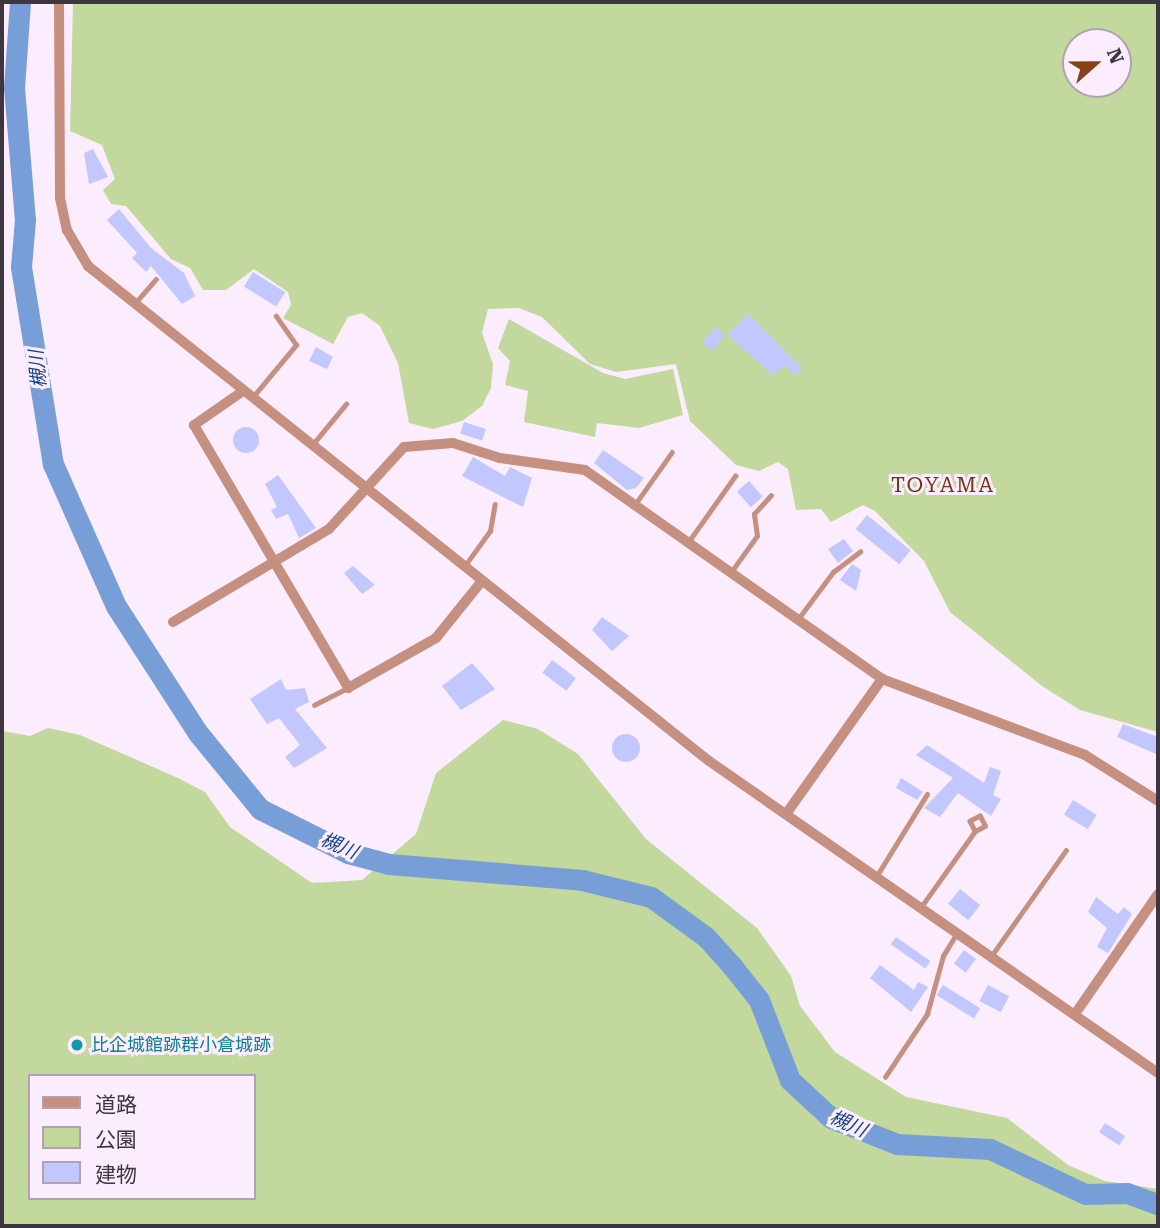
<!DOCTYPE html>
<meta charset="utf-8">
<style>
body{margin:0}
#map{position:relative;width:1160px;height:1228px;overflow:hidden;background:#fbecfe;font-family:"Roboto Serif","Noto Sans JP",serif}
div>[style]{position:absolute}
.green>*{inset:0;background:#c2d89d}
.river>*{height:21px;margin:-10.5px;padding:0 10.5px;transform-origin:10.5px;border-radius:10.5px;background:#789ed7}
.building>*{inset:0;background:#c2c8fd;transform-origin:0 0}
.round{border-radius:50%}
.service>*{height:4.5px;margin:-2.25px;padding:0 2.25px;transform-origin:2.25px;border-radius:2.25px;background:#c59080}
.minor>*{height:10px;margin:-5px;padding:0 5px;transform-origin:5px;border-radius:5px;background:#c59080}
.dots>*{width:19px;height:19px;translate:-50% -50%;box-sizing:border-box;border:4px solid #fbecfe;border-radius:50%}
span{translate:-50% -50%;white-space:nowrap;text-align:center;line-height:1.15;-webkit-text-stroke:6px #fbecfe;paint-order:stroke}
.culture-label{font-size:18px;color:#0d838f}
.left{translate:0 -50%;text-align:left}
.water-label{font-size:19px;color:#124386;font-style:italic}
.quarter-label{font-size:21px;color:#73360e;letter-spacing:2px}
.frame{position:absolute;inset:0;border:4px solid #3d363f;pointer-events:none}
.legend{position:absolute;left:28px;top:1074px;width:228px;height:126px;box-sizing:border-box;background:#fbecfe;border:2px solid #afa3b2;margin:0;padding:9px 12px;list-style:none;font-size:21px;color:#3d363f}
.legend li{display:flex;align-items:center;gap:14px;height:35px}
.legend b{width:35px;border:2px solid #afa3b2}
.north{position:absolute;left:1062px;top:28px;width:70px;height:70px;box-sizing:border-box;background:#fbecfe;border:2px solid #afa3b2;border-radius:50%;rotate:69deg;font-size:19px;font-weight:700;line-height:28px;text-align:center;color:#3d363f}
.north::after{content:'';display:block;margin:auto;width:24px;height:32px;background:#854015;clip-path:polygon(50% 0,100% 100%,50% 72%,0 100%)}
</style>
<div id="map">
<div class="green">
<div style="clip-path:polygon(evenodd,73px 2px,1158px 2px,1158px 732px,1080px 710px,1042px 686px,950px 612px,924px 561px,875px 511px,863px 505px,831px 522px,821px 509px,796px 510px,788px 469px,778px 462px,759px 471px,736px 465px,690px 421px,676px 364px,616px 372px,590px 364px,542px 317px,519px 308px,488px 309px,482px 333px,493px 364px,491px 388px,482px 406px,462px 421px,433px 429px,409px 423px,398px 363px,380px 326px,362px 313px,348px 317px,333px 344px,283px 318px,291px 305px,288px 292px,254px 269px,226px 290px,203px 290px,190px 268px,171px 259px,126px 206px,111px 204px,103px 190px,115px 179px,102px 145px,70px 131px,73px 2px,1076px 42px,1118px 42px,1118px 84px,1076px 84px,1076px 42px)"></div>
<div style="clip-path:polygon(509px 319px,603px 373px,625px 379px,673px 369px,683px 415px,639px 428px,597px 423px,595px 437px,524px 422px,528px 391px,505px 385px,510px 361px,498px 348px)"></div>
<div style="clip-path:polygon(evenodd,503px 720px,538px 729px,578px 754px,646px 839px,757px 928px,791px 976px,800px 1006px,835px 1052px,906px 1097px,1007px 1118px,1068px 1165px,1105px 1181px,1158px 1189px,1158px 1226px,2px 1226px,2px 731px,30px 736px,48px 728px,80px 735px,178px 778px,205px 792px,230px 827px,312px 883px,362px 880px,416px 834px,436px 773px,503px 720px,30px 1076px,254px 1076px,254px 1198px,30px 1198px,30px 1076px)"></div>
</div>
<div class="river">
<div style="left:20px;top:2px;width:85px;rotate:94deg"></div>
<div style="left:14px;top:87px;width:133px;rotate:85.3deg"></div>
<div style="left:25px;top:220px;width:47px;rotate:94.9deg"></div>
<div style="left:21px;top:267px;width:200px;rotate:80.8deg"></div>
<div style="left:53px;top:464px;width:155px;rotate:66.1deg"></div>
<div style="left:116px;top:606px;width:151px;rotate:57.2deg"></div>
<div style="left:198px;top:733px;width:98px;rotate:50.8deg"></div>
<div style="left:260px;top:809px;width:98px;rotate:26.6deg"></div>
<div style="left:348px;top:853px;width:42px;rotate:15deg"></div>
<div style="left:389px;top:864px;width:194px;rotate:4.7deg"></div>
<div style="left:582px;top:880px;width:71px;rotate:13.8deg"></div>
<div style="left:651px;top:897px;width:68px;rotate:36deg"></div>
<div style="left:706px;top:937px;width:39px;rotate:48deg"></div>
<div style="left:732px;top:966px;width:43px;rotate:51.5deg"></div>
<div style="left:759px;top:1000px;width:86px;rotate:68.8deg"></div>
<div style="left:790px;top:1080px;width:56px;rotate:42.8deg"></div>
<div style="left:831px;top:1118px;width:71px;rotate:21.5deg"></div>
<div style="left:897px;top:1144px;width:93px;rotate:3.1deg"></div>
<div style="left:990px;top:1149px;width:105px;rotate:25.3deg"></div>
<div style="left:1085px;top:1194px;width:42px;rotate:-1.4deg"></div>
<div style="left:1127px;top:1193px;width:33px;rotate:20deg"></div>
</div>
<div class="building">
<div style="clip-path:polygon(93px 149px,108px 177px,89px 184px,84px 153px)"></div>
<div style="clip-path:polygon(119px 209px,151px 248px,184px 273px,195px 296px,182px 304px,151px 266px,146px 272px,132px 258px,137px 253px,107px 220px)"></div>
<div style="left:253px;top:272px;width:38px;height:17px;rotate:32deg"></div>
<div style="clip-path:polygon(748px 314px,802px 368px,795px 376px,785px 366px,773px 375px,727px 335px)"></div>
<div style="left:715px;top:327px;width:13px;height:20px;rotate:39deg"></div>
<div style="clip-path:polygon(316px 347px,333px 357px,327px 369px,309px 361px)"></div>
<div style="left:464px;top:422px;width:23px;height:12px;rotate:18deg"></div>
<div class="round" style="left:233px;top:427px;width:26px;height:26px"></div>
<div style="clip-path:polygon(603px 450px,644px 478px,636px 488px,627px 490px,594px 463px)"></div>
<div style="clip-path:polygon(473px 457px,505px 476px,510px 467px,532px 478px,523px 507px,462px 476px)"></div>
<div style="clip-path:polygon(278px 475px,316px 528px,299px 538px,288px 514px,276px 519px,271px 510px,277px 507px,265px 484px)"></div>
<div style="left:749px;top:481px;width:21px;height:16px;rotate:49deg"></div>
<div style="left:867px;top:515px;width:56px;height:18px;rotate:39deg"></div>
<div style="clip-path:polygon(844px 539px,853px 551px,838px 563px,828px 549px)"></div>
<div style="clip-path:polygon(852px 564px,861px 570px,856px 591px,840px 580px)"></div>
<div style="clip-path:polygon(353px 566px,375px 585px,362px 594px,344px 573px)"></div>
<div style="clip-path:polygon(602px 617px,629px 636px,612px 651px,592px 630px)"></div>
<div style="left:552px;top:660px;width:30px;height:16px;rotate:37deg"></div>
<div style="clip-path:polygon(472px 663px,495px 689px,461px 710px,442px 686px)"></div>
<div style="clip-path:polygon(281px 679px,286px 690px,305px 688px,309px 702px,295px 709px,327px 748px,294px 768px,285px 757px,300px 745px,279px 718px,267px 724px,250px 699px)"></div>
<div style="clip-path:polygon(1123px 724px,1158px 737px,1158px 755px,1117px 737px)"></div>
<div class="round" style="left:612px;top:734px;width:28px;height:28px"></div>
<div style="clip-path:polygon(927px 745px,984px 783px,990px 767px,1001px 771px,993px 795px,1001px 799px,991px 816px,958px 793px,940px 817px,924px 808px,953px 778px,916px 755px)"></div>
<div style="clip-path:polygon(901px 778px,923px 792px,917px 800px,896px 788px)"></div>
<div style="left:1073px;top:800px;width:28px;height:17px;rotate:32deg"></div>
<div style="left:960px;top:889px;width:26px;height:19px;rotate:39deg"></div>
<div style="clip-path:polygon(1096px 897px,1118px 914px,1124px 907px,1132px 914px,1108px 953px,1097px 947px,1107px 928px,1088px 912px)"></div>
<div style="left:896px;top:937px;width:42px;height:9px;rotate:35deg"></div>
<div style="left:964px;top:950px;width:15px;height:17px;rotate:37deg"></div>
<div style="clip-path:polygon(880px 965px,914px 990px,918px 982px,928px 987px,911px 1012px,870px 978px)"></div>
<div style="left:943px;top:985px;width:44px;height:12px;rotate:32deg"></div>
<div style="left:988px;top:985px;width:24px;height:18px;rotate:28deg"></div>
<div style="left:1105px;top:1123px;width:24px;height:11px;rotate:33deg"></div>
</div>
<div class="service">
<div style="left:136px;top:302px;width:30px;rotate:-49deg"></div>
<div style="left:252px;top:398px;width:69px;rotate:-50.3deg"></div>
<div style="left:296px;top:345px;width:35px;rotate:-125deg"></div>
<div style="left:313px;top:444px;width:52px;rotate:-50.5deg"></div>
<div style="left:636px;top:503px;width:62px;rotate:-54.8deg"></div>
<div style="left:689px;top:541px;width:80px;rotate:-54.7deg"></div>
<div style="left:466px;top:564px;width:41px;rotate:-54deg"></div>
<div style="left:490px;top:531px;width:27px;rotate:-80deg"></div>
<div style="left:731px;top:572px;width:44px;rotate:-54.2deg"></div>
<div style="left:757px;top:536px;width:22px;rotate:-98deg"></div>
<div style="left:754px;top:514px;width:25px;rotate:-48deg"></div>
<div style="left:798px;top:619px;width:59px;rotate:-53.3deg"></div>
<div style="left:833px;top:572px;width:34px;rotate:-37deg"></div>
<div style="left:314px;top:705px;width:38px;rotate:-27deg"></div>
<div style="left:876px;top:877px;width:97px;rotate:-58.4deg"></div>
<div style="left:921px;top:907px;width:93px;rotate:-54.6deg"></div>
<div style="left:975px;top:831px;width:11px;rotate:-27deg"></div>
<div style="left:985px;top:826px;width:11px;rotate:-117deg"></div>
<div style="left:980px;top:816px;width:11px;rotate:153deg"></div>
<div style="left:970px;top:821px;width:11px;rotate:63deg"></div>
<div style="left:992px;top:955px;width:128px;rotate:-54.8deg"></div>
<div style="left:885px;top:1077px;width:76px;rotate:-56.3deg"></div>
<div style="left:927px;top:1014px;width:60px;rotate:-74.6deg"></div>
<div style="left:943px;top:956px;width:26px;rotate:-59deg"></div>
</div>
<div class="minor">
<div style="left:59px;top:2px;width:196px;rotate:89.7deg"></div>
<div style="left:60px;top:198px;width:33px;rotate:78deg"></div>
<div style="left:67px;top:230px;width:42px;rotate:59.7deg"></div>
<div style="left:88px;top:266px;width:794px;rotate:38.56deg"></div>
<div style="left:709px;top:761px;width:547px;rotate:34.79deg"></div>
<div style="left:243px;top:391px;width:60px;rotate:145.2deg"></div>
<div style="left:194px;top:425px;width:305px;rotate:59.6deg"></div>
<div style="left:348px;top:688px;width:101px;rotate:-29.6deg"></div>
<div style="left:436px;top:638px;width:72px;rotate:-51.2deg"></div>
<div style="left:173px;top:622px;width:182px;rotate:-30.8deg"></div>
<div style="left:329px;top:529px;width:111px;rotate:-47.6deg"></div>
<div style="left:404px;top:447px;width:49px;rotate:-4.7deg"></div>
<div style="left:453px;top:443px;width:49px;rotate:17.7deg"></div>
<div style="left:500px;top:458px;width:86px;rotate:8deg"></div>
<div style="left:585px;top:470px;width:363px;rotate:35.1deg"></div>
<div style="left:882px;top:679px;width:217px;rotate:20.5deg"></div>
<div style="left:1085px;top:755px;width:86px;rotate:32.2deg"></div>
<div style="left:786px;top:814px;width:166px;rotate:-54.6deg"></div>
<div style="left:1075px;top:1014px;width:146px;rotate:-55.3deg"></div>
</div>
<div class="dots">
<div style="left:77px;top:1045px;background:#0f9aa8"></div>
</div>
<div class="culture-label">
<span class="left" style="left:91px;top:1045px">比企城館跡群小倉城跡</span>
</div>
<div class="water-label">
<span style="left:38px;top:369px;rotate:-95deg">槻川</span>
<span style="left:339px;top:846px;rotate:23deg">槻川</span>
<span style="left:848px;top:1124px;rotate:24deg">槻川</span>
</div>
<div class="quarter-label">
<span style="left:943px;top:485px">TOYAMA</span>
</div>
<div class="frame"></div>
<ul class="legend">
<li><b style="height:9px;background:#c59080"></b>道路</li>
<li><b style="height:19px;background:#c2d89d"></b>公園</li>
<li><b style="height:19px;background:#c2c8fd"></b>建物</li>
</ul>
<div class="north">N</div>
</div>
